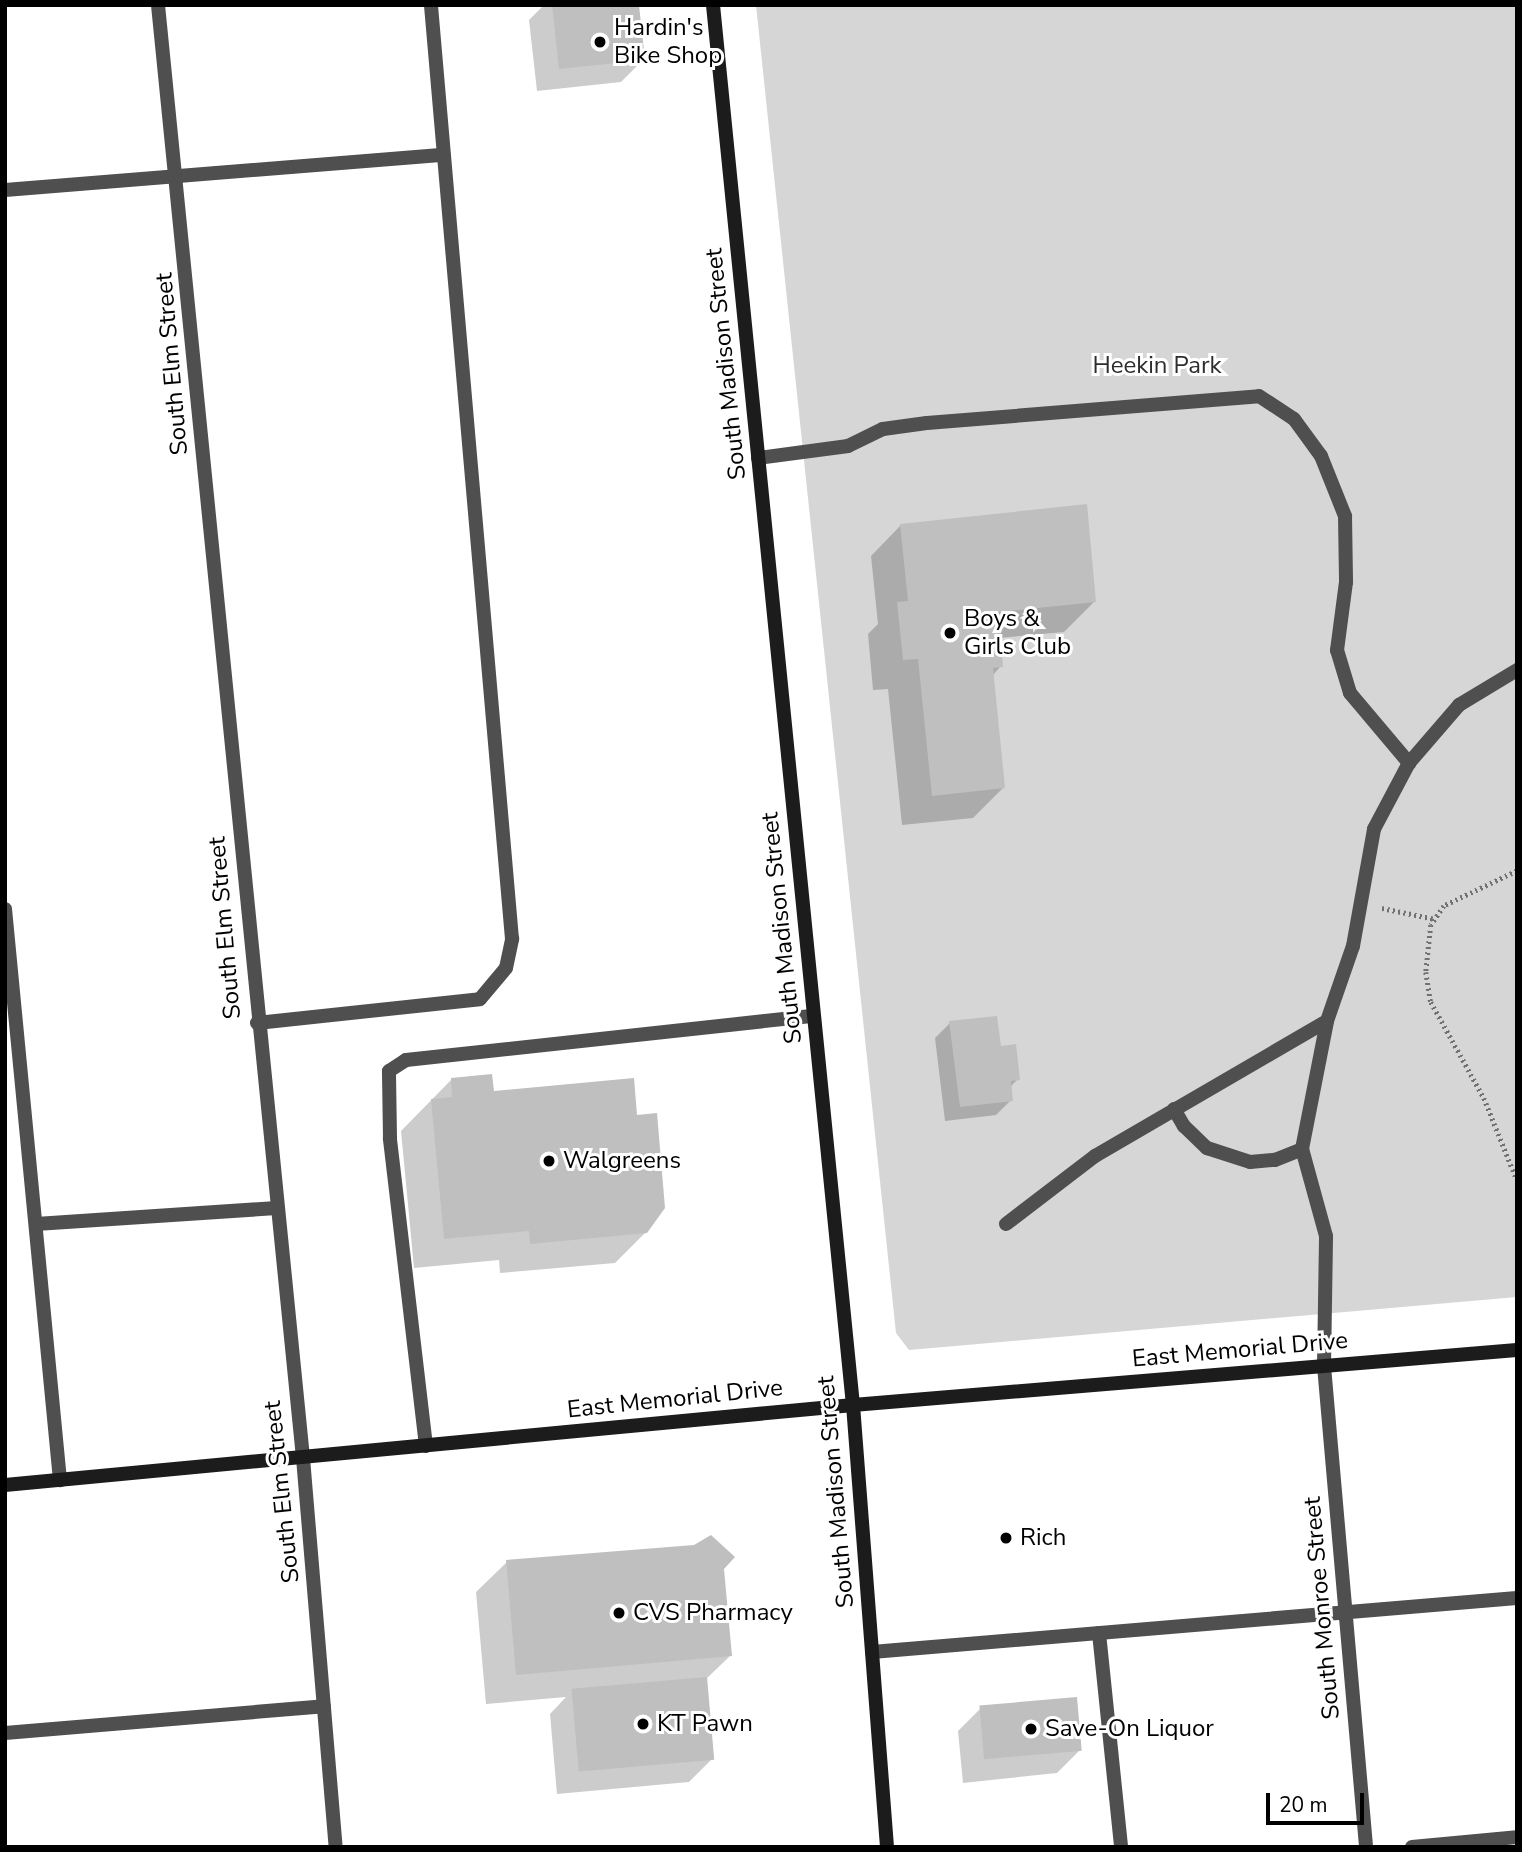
<!DOCTYPE html>
<style>
body{margin:0}
#map{position:relative;width:1522px;height:1852px;overflow:hidden;background:#fff;font-family:"Nunito Sans",sans-serif}
div>[style]{position:absolute}
.green>*{inset:0;background:#d6d6d6}
.shadow>*{inset:0;background:#0003}
.building>*{inset:0;background:#bfbfbf;transform-origin:0 0}
.path>*{height:4.5px;margin-top:-2.25px;transform-origin:0;background:repeating-linear-gradient(90deg,#717171 0 2px,transparent 0 5.5px)}
.service>*{height:14px;margin:-7px;padding:0 7px;transform-origin:7px;border-radius:7px;background:#4f4f4f}
.minor>*{height:14px;margin:-7px;padding:0 7px;transform-origin:7px;border-radius:7px;background:#4f4f4f}
.secondary>*{height:14px;margin:-7px;padding:0 7px;transform-origin:7px;border-radius:7px;background:#1c1c1c}
.dots>*{width:19px;height:19px;translate:-50% -50%;box-sizing:border-box;border:4px solid #fff;border-radius:50%}
span{translate:-50% -50%;white-space:nowrap;text-align:center;line-height:1.15;-webkit-text-stroke:6px #fff;paint-order:stroke}
.poi-label{font-size:24px;color:#000}
.left{translate:0 -50%;text-align:left}
.street-label{font-size:24px;color:#000}
.park-label{font-size:24px;color:#2d2d2d}
.frame{position:absolute;inset:0;border:7px solid #000;pointer-events:none}
.scale{position:absolute;left:1266px;top:1793px;width:98px;height:32px;box-sizing:border-box;border:4px solid #000;border-top:0;padding-left:9px;font-size:21px;line-height:24px;white-space:nowrap;color:#000;-webkit-text-stroke:5px #fff;paint-order:stroke}
</style>
<div id="map">
<div class="green">
<div style="clip-path:polygon(756px 5px,1517px 5px,1517px 1297px,909px 1350px,896px 1333px)"></div>
</div>
<div class="shadow">
<div style="clip-path:polygon(544px 5px,638px 5px,644px 59px,621px 82px,537px 91px,529px 20px)"></div>
<div style="clip-path:polygon(901px 525px,1095px 601px,1064px 632px,998px 638px,1001px 666px,992px 676px,1003px 788px,973px 818px,902px 825px,888px 689px,873px 690px,868px 634px,878px 624px,871px 556px)"></div>
<div style="clip-path:polygon(950px 1023px,999px 1048px,1018px 1079px,1010px 1087px,1011px 1100px,996px 1115px,945px 1121px,935px 1038px)"></div>
<div style="clip-path:polygon(451px 1080px,492px 1093px,646px 1232px,615px 1263px,500px 1273px,499px 1260px,414px 1268px,401px 1131px)"></div>
<div style="clip-path:polygon(507px 1562px,723px 1568px,730px 1656px,705px 1680px,712px 1759px,689px 1782px,557px 1794px,550px 1714px,566px 1697px,486px 1704px,476px 1592px)"></div>
<div style="clip-path:polygon(981px 1708px,1080px 1750px,1057px 1773px,963px 1783px,958px 1731px)"></div>
</div>
<div class="building">
<div style="clip-path:polygon(552px 5px,639px 5px,645px 60px,559px 69px)"></div>
<div style="clip-path:polygon(1087px 504px,1096px 602px,998px 612px,1003px 667px,993px 668px,1005px 788px,932px 796px,918px 659px,903px 660px,897px 602px,908px 601px,900px 524px)"></div>
<div style="clip-path:polygon(997px 1016px,1001px 1046px,1016px 1044px,1020px 1080px,1011px 1081px,1013px 1101px,960px 1107px,949px 1021px)"></div>
<div style="clip-path:polygon(492px 1074px,494px 1091px,634px 1078px,637px 1115px,657px 1113px,665px 1208px,647px 1233px,530px 1244px,529px 1231px,444px 1239px,431px 1099px,452px 1097px,451px 1078px)"></div>
<div style="clip-path:polygon(711px 1535px,735px 1557px,724px 1569px,732px 1656px,516px 1675px,506px 1560px,694px 1545px)"></div>
<div style="left:707px;top:1677px;width:83px;height:136px;rotate:85deg"></div>
<div style="left:1077px;top:1697px;width:54px;height:98px;rotate:85deg"></div>
</div>
<div class="path">
<div style="left:1517px;top:871px;width:81px;rotate:154.4deg"></div>
<div style="left:1444px;top:906px;width:23px;rotate:124deg"></div>
<div style="left:1431px;top:925px;width:47px;rotate:96.1deg"></div>
<div style="left:1426px;top:972px;width:30px;rotate:81deg"></div>
<div style="left:1431px;top:1002px;width:110px;rotate:61.1deg"></div>
<div style="left:1484px;top:1098px;width:88px;rotate:68.1deg"></div>
<div style="left:1382px;top:908px;width:54px;rotate:11.7deg"></div>
</div>
<div class="service">
<div style="left:5px;top:190px;width:440px;rotate:-4.6deg"></div>
<div style="left:758px;top:458px;width:91px;rotate:-7.6deg"></div>
<div style="left:848px;top:446px;width:39px;rotate:-26deg"></div>
<div style="left:883px;top:429px;width:44px;rotate:-7.8deg"></div>
<div style="left:927px;top:423px;width:333px;rotate:-4.6deg"></div>
<div style="left:1259px;top:396px;width:42px;rotate:33.3deg"></div>
<div style="left:1294px;top:419px;width:46px;rotate:53.9deg"></div>
<div style="left:1321px;top:456px;width:65px;rotate:68.2deg"></div>
<div style="left:1345px;top:516px;width:66px;rotate:89.1deg"></div>
<div style="left:1346px;top:582px;width:69px;rotate:97.5deg"></div>
<div style="left:1337px;top:650px;width:45px;rotate:73.2deg"></div>
<div style="left:1350px;top:693px;width:92px;rotate:49.9deg"></div>
<div style="left:5px;top:909px;width:574px;rotate:84.5deg"></div>
<div style="left:257px;top:1023px;width:224px;rotate:-6.1deg"></div>
<div style="left:480px;top:999px;width:40px;rotate:-50deg"></div>
<div style="left:506px;top:968px;width:30px;rotate:-78deg"></div>
<div style="left:512px;top:939px;width:938px;rotate:-94.96deg"></div>
<div style="left:1174px;top:1109px;width:20px;rotate:60deg"></div>
<div style="left:1184px;top:1126px;width:32px;rotate:44deg"></div>
<div style="left:1207px;top:1148px;width:45px;rotate:18deg"></div>
<div style="left:1250px;top:1162px;width:25px;rotate:-5deg"></div>
<div style="left:1275px;top:1160px;width:29px;rotate:-22deg"></div>
<div style="left:36px;top:1224px;width:241px;rotate:-3.8deg"></div>
<div style="left:1006px;top:1224px;width:112px;rotate:-37.4deg"></div>
<div style="left:1095px;top:1156px;width:268px;rotate:-30.2deg"></div>
<div style="left:1324px;top:1366px;width:130px;rotate:-89.1deg"></div>
<div style="left:1326px;top:1236px;width:90px;rotate:-105.4deg"></div>
<div style="left:1302px;top:1149px;width:130px;rotate:-78.9deg"></div>
<div style="left:1327px;top:1021px;width:79px;rotate:-70.9deg"></div>
<div style="left:1353px;top:946px;width:119px;rotate:-79.8deg"></div>
<div style="left:1374px;top:829px;width:75px;rotate:-62.1deg"></div>
<div style="left:1409px;top:763px;width:77px;rotate:-49.2deg"></div>
<div style="left:1459px;top:705px;width:68px;rotate:-31.1deg"></div>
<div style="left:426px;top:1446px;width:310px;rotate:-96.7deg"></div>
<div style="left:390px;top:1138px;width:67px;rotate:-90.9deg"></div>
<div style="left:389px;top:1071px;width:20px;rotate:-33deg"></div>
<div style="left:406px;top:1060px;width:410px;rotate:-6.2deg"></div>
<div style="left:1099px;top:1633px;width:215px;rotate:84.1deg"></div>
<div style="left:872px;top:1652px;width:647px;rotate:-4.79deg"></div>
<div style="left:5px;top:1733px;width:320px;rotate:-4.8deg"></div>
</div>
<div class="minor">
<div style="left:158px;top:5px;width:1460px;rotate:84.3deg"></div>
<div style="left:303px;top:1458px;width:390px;rotate:85.2deg"></div>
<div style="left:1324px;top:1366px;width:483px;rotate:85deg"></div>
<div style="left:1412px;top:1847px;width:105px;rotate:-5.4deg"></div>
</div>
<div class="secondary">
<div style="left:713px;top:5px;width:1407px;rotate:84.29deg"></div>
<div style="left:853px;top:1405px;width:443px;rotate:85.6deg"></div>
<div style="left:5px;top:1485px;width:852px;rotate:-5.39deg"></div>
<div style="left:853px;top:1405px;width:666px;rotate:-4.74deg"></div>
</div>
<div class="dots">
<div style="left:600px;top:42px;background:#000"></div>
<div style="left:950px;top:633px;background:#000"></div>
<div style="left:549px;top:1161px;background:#000"></div>
<div style="left:1006px;top:1538px;background:#000"></div>
<div style="left:619px;top:1613px;background:#000"></div>
<div style="left:643px;top:1724px;background:#000"></div>
<div style="left:1031px;top:1729px;background:#000"></div>
</div>
<div class="poi-label">
<span class="left" style="left:614px;top:42px">Hardin's<br>Bike Shop</span>
<span class="left" style="left:964px;top:633px">Boys &amp;<br>Girls Club</span>
<span class="left" style="left:563px;top:1161px">Walgreens</span>
<span class="left" style="left:1020px;top:1538px">Rich</span>
<span class="left" style="left:633px;top:1613px">CVS Pharmacy</span>
<span class="left" style="left:657px;top:1724px">KT Pawn</span>
<span class="left" style="left:1045px;top:1729px">Save-On Liquor</span>
</div>
<div class="street-label">
<span style="left:172px;top:364px;rotate:-95deg">South Elm Street</span>
<span style="left:726px;top:364px;rotate:-96deg">South Madison Street</span>
<span style="left:225px;top:928px;rotate:-95deg">South Elm Street</span>
<span style="left:782px;top:928px;rotate:-96deg">South Madison Street</span>
<span style="left:1240px;top:1350px;rotate:-5deg">East Memorial Drive</span>
<span style="left:675px;top:1399px;rotate:-6deg">East Memorial Drive</span>
<span style="left:282px;top:1492px;rotate:-96deg">South Elm Street</span>
<span style="left:836px;top:1492px;rotate:-95deg">South Madison Street</span>
<span style="left:1322px;top:1608px;rotate:-95deg">South Monroe Street</span>
</div>
<div class="park-label">
<span style="left:1157px;top:366px">Heekin Park</span>
</div>
<div class="frame"></div>
<div class="scale">20 m</div>
</div>
